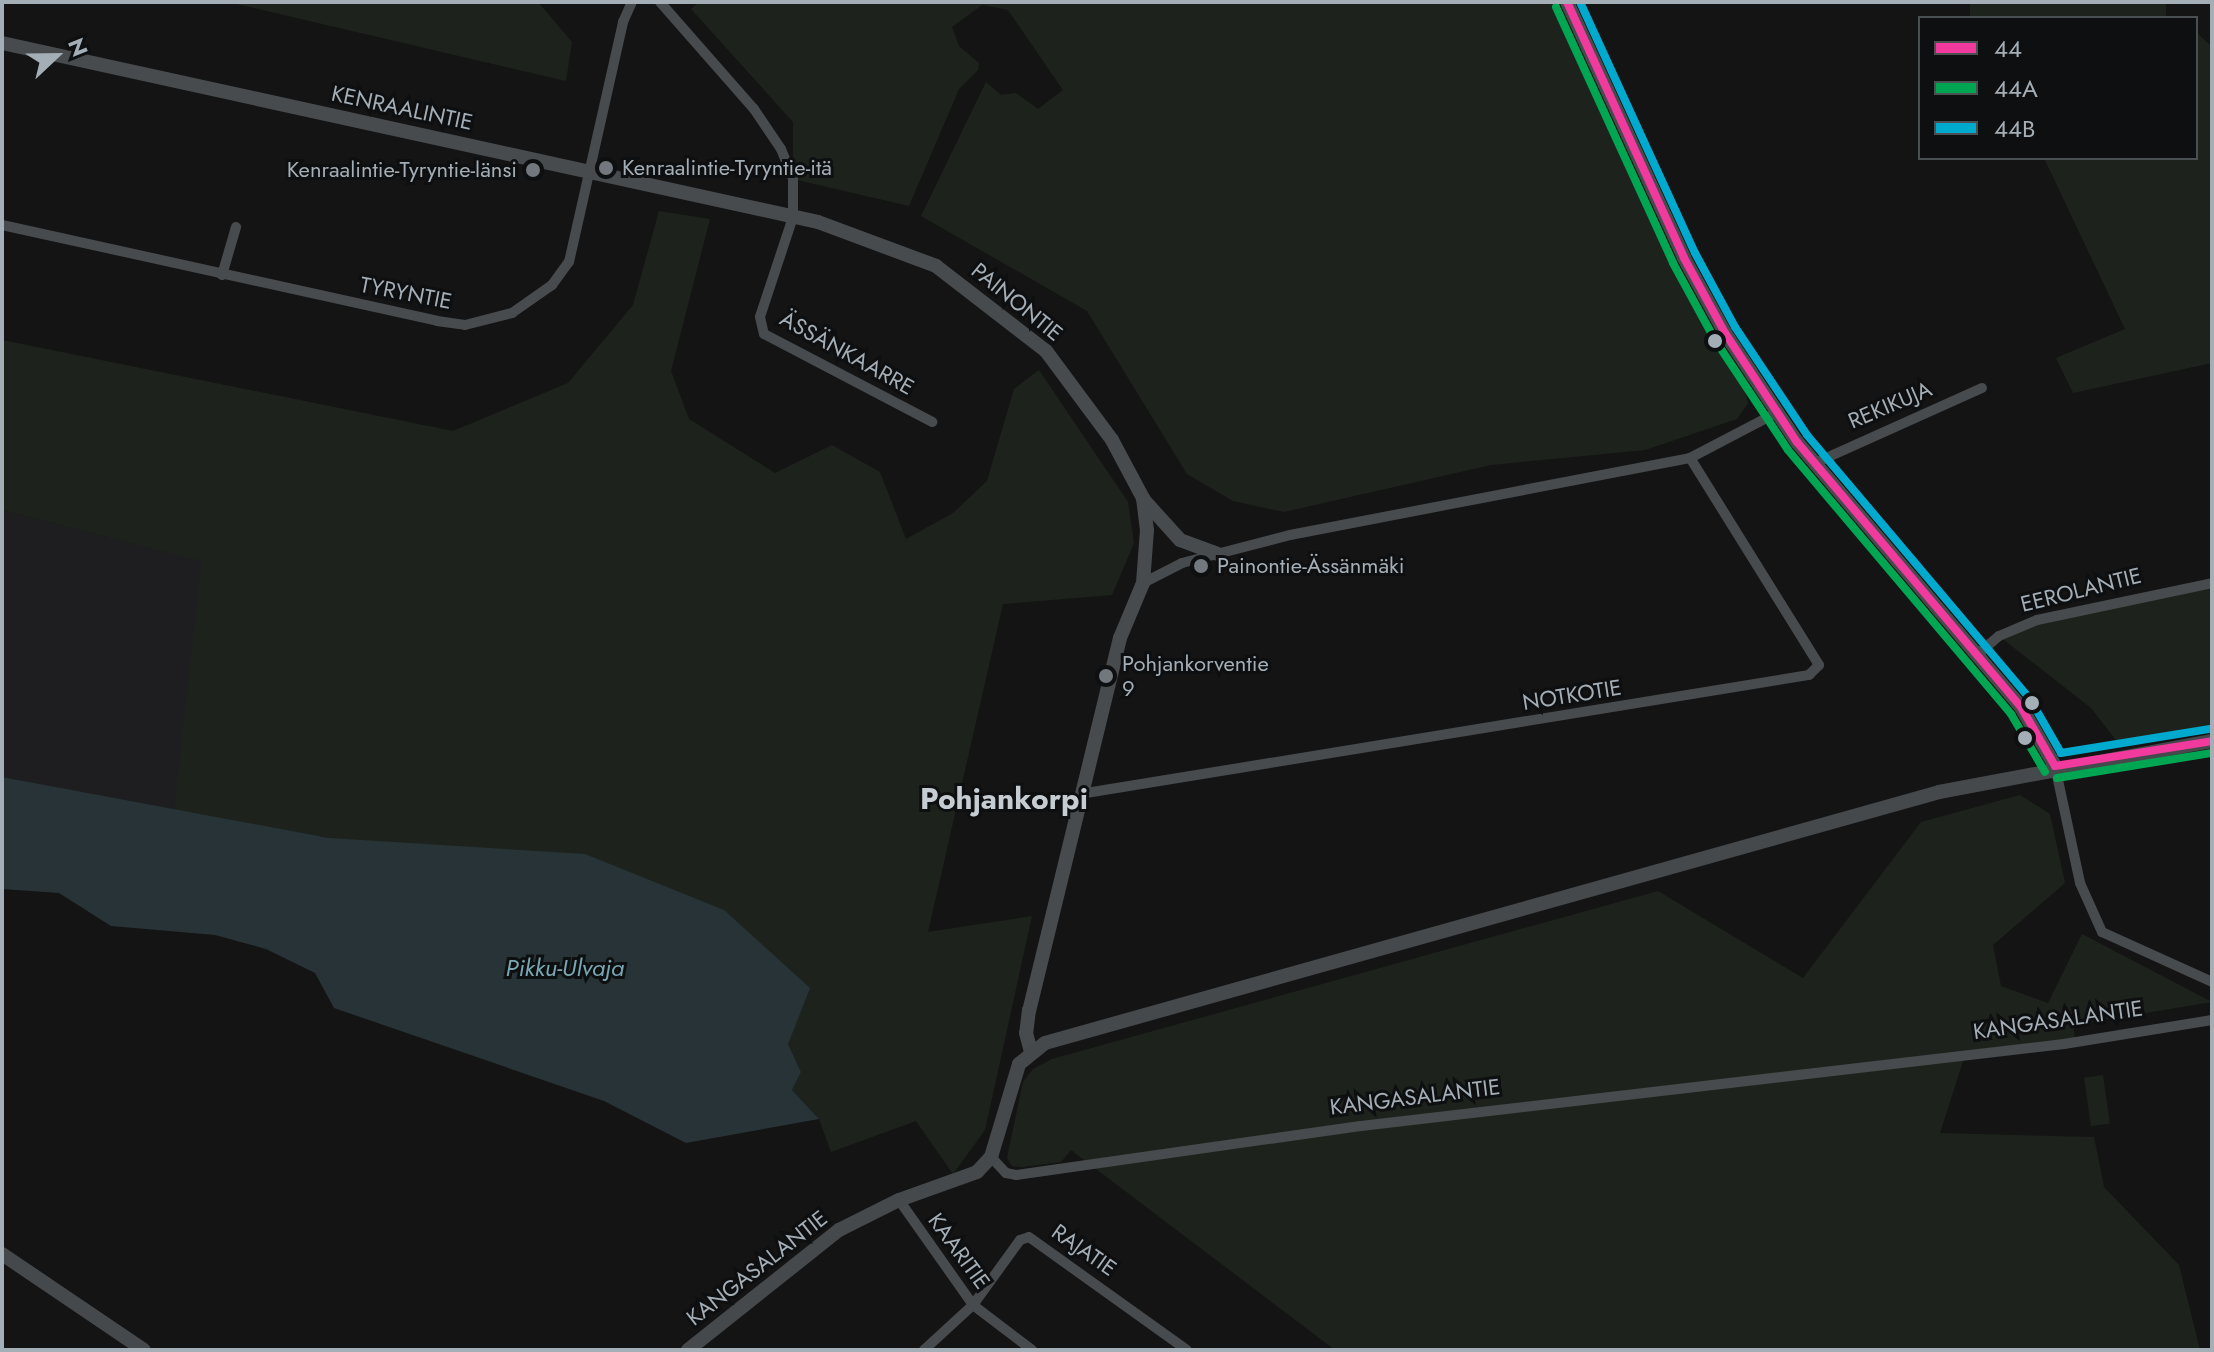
<!DOCTYPE html>
<meta charset="utf-8">
<style>
body{margin:0}
#map{position:relative;width:2214px;height:1352px;overflow:hidden;background:#141414;font-family:Jost,sans-serif}
div>[style]{position:absolute}
.built>*{inset:0;background:#1e1e20}
.green>*{inset:0;background:#1d231c;transform-origin:0 0}
.water>*{inset:0;background:#273336}
.minor>*{height:10px;margin:-5px;padding:0 5px;transform-origin:5px;border-radius:5px;background:#484b4d}
.tertiary>*{height:14px;margin:-7px;padding:0 7px;transform-origin:7px;border-radius:7px;background:#484b4d}
.secondary>*{height:14px;margin:-7px;padding:0 7px;transform-origin:7px;border-radius:7px;background:#46494b}
.bus-1>*{height:8px;margin:-4px;padding:0 4px;transform-origin:4px;border-radius:4px;background:#f13a9d}
.bus-2>*{height:8px;margin:-4px;padding:0 4px;transform-origin:4px;border-radius:4px;background:#00a651}
.bus-3>*{height:8px;margin:-4px;padding:0 4px;transform-origin:4px;border-radius:4px;background:#00a9ce}
.dots>*{width:22px;height:22px;translate:-50% -50%;box-sizing:border-box;border:4px solid #0e0f10;border-radius:50%}
span{translate:-50% -50%;white-space:nowrap;text-align:center;line-height:1.15;-webkit-text-stroke:6px #0e0f10;paint-order:stroke}
.street-label{font-size:22px;color:#a4aeb6}
.poi-label{font-size:22px;color:#a4aeb6}
.left{translate:0 -50%;text-align:left}
.right{translate:-100% -50%;text-align:right}
.water-label{font-size:24px;color:#79a7b3;font-style:italic}
.district-label{font-size:30px;color:#c5ccd2;font-weight:700}
.frame{position:absolute;inset:0;border:4px solid #a4aeb6;pointer-events:none}
.legend{position:absolute;left:1918px;top:16px;width:280px;height:144px;box-sizing:border-box;background:#0e0f10;border:2px solid #4a4f52;margin:0;padding:10px 14px;list-style:none;font-size:24px;color:#a4aeb6}
.legend li{display:flex;align-items:center;gap:16px;height:40px}
.legend b{width:40px;border:2px solid #4a4f52}
.north{position:absolute;left:16px;top:16px;width:80px;height:80px;-webkit-text-stroke:6px #0e0f10;paint-order:stroke;rotate:68deg;font-size:22px;font-weight:700;line-height:32px;text-align:center;color:#a4aeb6}
.north::after{content:'';display:block;margin:auto;width:28px;height:36px;background:#a4aeb6;clip-path:polygon(50% 0,100% 100%,50% 72%,0 100%)}
</style>
<div id="map">
<div class="built">
<div style="clip-path:polygon(2px 510px,209px 562px,174px 812px,2px 777px)"></div>
</div>
<div class="green">
<div style="clip-path:polygon(228px 2px,538px 2px,572px 42px,566px 81px)"></div>
<div style="clip-path:polygon(699px 2px,1553px 2px,1676px 273px,1743px 384px,1748px 403px,1737px 419px,1645px 450px,1491px 465px,1284px 512px,1233px 501px,1187px 474px,1087px 311px,921px 216px,986px 82px,1001px 95px,1016px 93px,1038px 109px,1063px 90px,1008px 10px,982px 5px,952px 27px,959px 46px,979px 63px,978px 70px,959px 89px,909px 206px,793px 179px,793px 122px,691px 9px)"></div>
<div style="left:1970px;top:2px;width:196px;height:17px"></div>
<div style="clip-path:polygon(2196px 32px,2212px 47px,2212px 363px,2073px 393px,2056px 358px,2125px 329px,2044px 158px,2196px 158px)"></div>
<div style="clip-path:polygon(659px 211px,710px 219px,671px 371px,689px 419px,775px 473px,832px 445px,880px 472px,906px 539px,953px 513px,987px 481px,1014px 389px,1039px 370px,1128px 502px,1134px 543px,1112px 595px,1003px 604px,928px 932px,1032px 916px,985px 1130px,953px 1174px,916px 1121px,831px 1152px,819px 1119px,792px 1090px,801px 1072px,788px 1044px,329px 838px,174px 812px,202px 561px,2px 510px,2px 340px,453px 431px,568px 383px,633px 305px)"></div>
<div style="clip-path:polygon(2212px 583px,2212px 731px,2116px 740px,2091px 708px,1999px 636px,2037px 620px)"></div>
<div style="clip-path:polygon(2020px 795px,2050px 814px,2065px 883px,1993px 945px,2001px 986px,2048px 1003px,2082px 934px,2212px 1002px,2073px 1025px,2075px 1038px,1965px 1055px,1940px 1133px,2094px 1137px,2104px 1187px,2179px 1265px,2200px 1350px,1335px 1350px,1071px 1150px,1061px 1162px,1022px 1167px,1012px 1166px,1007px 1158px,1023px 1082px,1033px 1069px,1052px 1059px,1658px 891px,1803px 978px,1921px 822px)"></div>
<div style="left:2103px;top:1075px;width:49px;height:19px;rotate:82deg"></div>
</div>
<div class="water">
<div style="clip-path:polygon(2px 777px,329px 838px,585px 854px,724px 910px,810px 988px,788px 1044px,801px 1072px,792px 1090px,819px 1119px,686px 1143px,604px 1101px,334px 1008px,315px 973px,266px 949px,215px 935px,111px 926px,59px 893px,2px 889px)"></div>
</div>
<div class="minor">
<div style="left:660px;top:2px;width:142px;rotate:48.7deg"></div>
<div style="left:754px;top:109px;width:48px;rotate:56deg"></div>
<div style="left:781px;top:149px;width:32px;rotate:68deg"></div>
<div style="left:793px;top:179px;width:38px;rotate:90deg"></div>
<div style="left:793px;top:217px;width:105px;rotate:108.3deg"></div>
<div style="left:760px;top:317px;width:17px;rotate:77deg"></div>
<div style="left:764px;top:334px;width:190px;rotate:27.6deg"></div>
<div style="left:2px;top:225px;width:445px;rotate:12.4deg"></div>
<div style="left:437px;top:321px;width:28px;rotate:8deg"></div>
<div style="left:465px;top:325px;width:49px;rotate:-14.3deg"></div>
<div style="left:512px;top:313px;width:49px;rotate:-35deg"></div>
<div style="left:552px;top:285px;width:29px;rotate:-54deg"></div>
<div style="left:569px;top:262px;width:246px;rotate:-77.3deg"></div>
<div style="left:623px;top:22px;width:22px;rotate:-66deg"></div>
<div style="left:222px;top:275px;width:50px;rotate:-73.7deg"></div>
<div style="left:1815px;top:463px;width:183px;rotate:-24.2deg"></div>
<div style="left:1143px;top:583px;width:44px;rotate:-27.1deg"></div>
<div style="left:1182px;top:563px;width:112px;rotate:-14.5deg"></div>
<div style="left:1290px;top:535px;width:407px;rotate:-10.9deg"></div>
<div style="left:1690px;top:458px;width:99px;rotate:-27.6deg"></div>
<div style="left:1977px;top:655px;width:29px;rotate:-41deg"></div>
<div style="left:1999px;top:636px;width:41px;rotate:-22.8deg"></div>
<div style="left:2037px;top:620px;width:179px;rotate:-11.9deg"></div>
<div style="left:2055px;top:766px;width:120px;rotate:77.9deg"></div>
<div style="left:2080px;top:883px;width:54px;rotate:65.8deg"></div>
<div style="left:2102px;top:932px;width:121px;rotate:24.4deg"></div>
<div style="left:1086px;top:793px;width:733px;rotate:-9.27deg"></div>
<div style="left:1809px;top:675px;width:14px;rotate:-45deg"></div>
<div style="left:1819px;top:665px;width:244px;rotate:-121.9deg"></div>
<div style="left:991px;top:1157px;width:22px;rotate:47deg"></div>
<div style="left:1006px;top:1173px;width:10px;rotate:11deg"></div>
<div style="left:1016px;top:1175px;width:348px;rotate:-8.1deg"></div>
<div style="left:1361px;top:1126px;width:708px;rotate:-6.65deg"></div>
<div style="left:2064px;top:1044px;width:150px;rotate:-9.2deg"></div>
<div style="left:899px;top:1200px;width:128px;rotate:54.8deg"></div>
<div style="left:973px;top:1305px;width:74px;rotate:37.3deg"></div>
<div style="left:924px;top:1350px;width:67px;rotate:-42.6deg"></div>
<div style="left:973px;top:1305px;width:80px;rotate:-54.1deg"></div>
<div style="left:1020px;top:1240px;width:9px;rotate:-18deg"></div>
<div style="left:1029px;top:1237px;width:194px;rotate:35.6deg"></div>
</div>
<div class="tertiary">
<div style="left:1567px;top:2px;width:281px;rotate:65.4deg"></div>
<div style="left:1684px;top:258px;width:85px;rotate:61.3deg"></div>
<div style="left:1725px;top:333px;width:131px;rotate:56.6deg"></div>
<div style="left:1797px;top:442px;width:347px;rotate:49.8deg"></div>
<div style="left:2021px;top:707px;width:68px;rotate:60deg"></div>
<div style="left:2px;top:43px;width:835px;rotate:12.37deg"></div>
<div style="left:818px;top:222px;width:126px;rotate:20.4deg"></div>
<div style="left:936px;top:266px;width:139px;rotate:37.7deg"></div>
<div style="left:1046px;top:351px;width:111px;rotate:53.4deg"></div>
<div style="left:1112px;top:440px;width:66px;rotate:61.9deg"></div>
<div style="left:1143px;top:498px;width:32px;rotate:83deg"></div>
<div style="left:1147px;top:530px;width:53px;rotate:94.3deg"></div>
<div style="left:1143px;top:583px;width:60px;rotate:112.7deg"></div>
<div style="left:1120px;top:638px;width:383px;rotate:103.7deg"></div>
<div style="left:1029px;top:1010px;width:23px;rotate:97deg"></div>
<div style="left:1026px;top:1033px;width:20px;rotate:75deg"></div>
<div style="left:1143px;top:499px;width:55px;rotate:47.9deg"></div>
<div style="left:1180px;top:540px;width:40px;rotate:20.2deg"></div>
</div>
<div class="secondary">
<div style="left:2px;top:1254px;width:171px;rotate:34.1deg"></div>
<div style="left:688px;top:1350px;width:193px;rotate:-38.5deg"></div>
<div style="left:839px;top:1230px;width:67px;rotate:-26.6deg"></div>
<div style="left:899px;top:1200px;width:83px;rotate:-19.7deg"></div>
<div style="left:977px;top:1172px;width:21px;rotate:-47deg"></div>
<div style="left:991px;top:1157px;width:97px;rotate:-73.2deg"></div>
<div style="left:1019px;top:1064px;width:33px;rotate:-39deg"></div>
<div style="left:1045px;top:1043px;width:929px;rotate:-15.68deg"></div>
<div style="left:1939px;top:792px;width:278px;rotate:-10.6deg"></div>
</div>
<div class="bus-1">
<div style="left:1567px;top:2px;width:281px;rotate:65.4deg"></div>
<div style="left:1684px;top:258px;width:85px;rotate:61.3deg"></div>
<div style="left:1725px;top:333px;width:131px;rotate:56.6deg"></div>
<div style="left:1797px;top:442px;width:347px;rotate:49.8deg"></div>
<div style="left:2021px;top:707px;width:68px;rotate:60deg"></div>
<div style="left:2055px;top:766px;width:159px;rotate:-9deg"></div>
</div>
<div class="bus-2">
<div style="left:1556px;top:7px;width:281px;rotate:65.4deg"></div>
<div style="left:1673px;top:263px;width:88px;rotate:61.4deg"></div>
<div style="left:1715px;top:340px;width:132px;rotate:56.4deg"></div>
<div style="left:1788px;top:450px;width:346px;rotate:49.8deg"></div>
<div style="left:2011px;top:714px;width:67px;rotate:59.6deg"></div>
<div style="left:2057px;top:778px;width:157px;rotate:-9.2deg"></div>
</div>
<div class="bus-3">
<div style="left:1580px;top:2px;width:276px;rotate:65.4deg"></div>
<div style="left:1695px;top:253px;width:84px;rotate:61.6deg"></div>
<div style="left:1735px;top:327px;width:130px;rotate:56.3deg"></div>
<div style="left:1807px;top:435px;width:346px;rotate:49.8deg"></div>
<div style="left:2030px;top:699px;width:62px;rotate:60.1deg"></div>
<div style="left:2061px;top:753px;width:151px;rotate:-9.2deg"></div>
</div>
<div class="dots">
<div style="left:606px;top:168px;background:#72787d"></div>
<div style="left:533px;top:170px;background:#72787d"></div>
<div style="left:1715px;top:341px;background:#a4aeb6"></div>
<div style="left:1201px;top:566px;background:#72787d"></div>
<div style="left:1106px;top:676px;background:#72787d"></div>
<div style="left:2032px;top:703px;background:#a4aeb6"></div>
<div style="left:2025px;top:738px;background:#a4aeb6"></div>
</div>
<div class="street-label">
<span style="left:402px;top:108px;rotate:12deg">KENRAALINTIE</span>
<span style="left:406px;top:293px;rotate:11deg">TYRYNTIE</span>
<span style="left:1017px;top:302px;rotate:39deg">PAINONTIE</span>
<span style="left:847px;top:353px;rotate:29deg">ÄSSÄNKAARRE</span>
<span style="left:1890px;top:405px;rotate:-23deg">REKIKUJA</span>
<span style="left:2081px;top:590px;rotate:-14deg">EEROLANTIE</span>
<span style="left:1572px;top:695px;rotate:-9deg">NOTKOTIE</span>
<span style="left:2058px;top:1020px;rotate:-8deg">KANGASALANTIE</span>
<span style="left:1415px;top:1097px;rotate:-7deg">KANGASALANTIE</span>
<span style="left:1084px;top:1250px;rotate:35deg">RAJATIE</span>
<span style="left:959px;top:1251px;rotate:54deg">KAARITIE</span>
<span style="left:757px;top:1268px;rotate:-38deg">KANGASALANTIE</span>
</div>
<div class="poi-label">
<span class="left" style="left:622px;top:168px">Kenraalintie-Tyryntie-itä</span>
<span class="right" style="left:517px;top:170px">Kenraalintie-Tyryntie-länsi</span>
<span class="left" style="left:1217px;top:566px">Painontie-Ässänmäki</span>
<span class="left" style="left:1122px;top:676px">Pohjankorventie<br>9</span>
</div>
<div class="water-label">
<span style="left:565px;top:968px">Pikku-Ulvaja</span>
</div>
<div class="district-label">
<span style="left:1004px;top:799px">Pohjankorpi</span>
</div>
<div class="frame"></div>
<ul class="legend">
<li><b style="height:10px;background:#f13a9d"></b>44</li>
<li><b style="height:10px;background:#00a651"></b>44A</li>
<li><b style="height:10px;background:#00a9ce"></b>44B</li>
</ul>
<div class="north">N</div>
</div>
